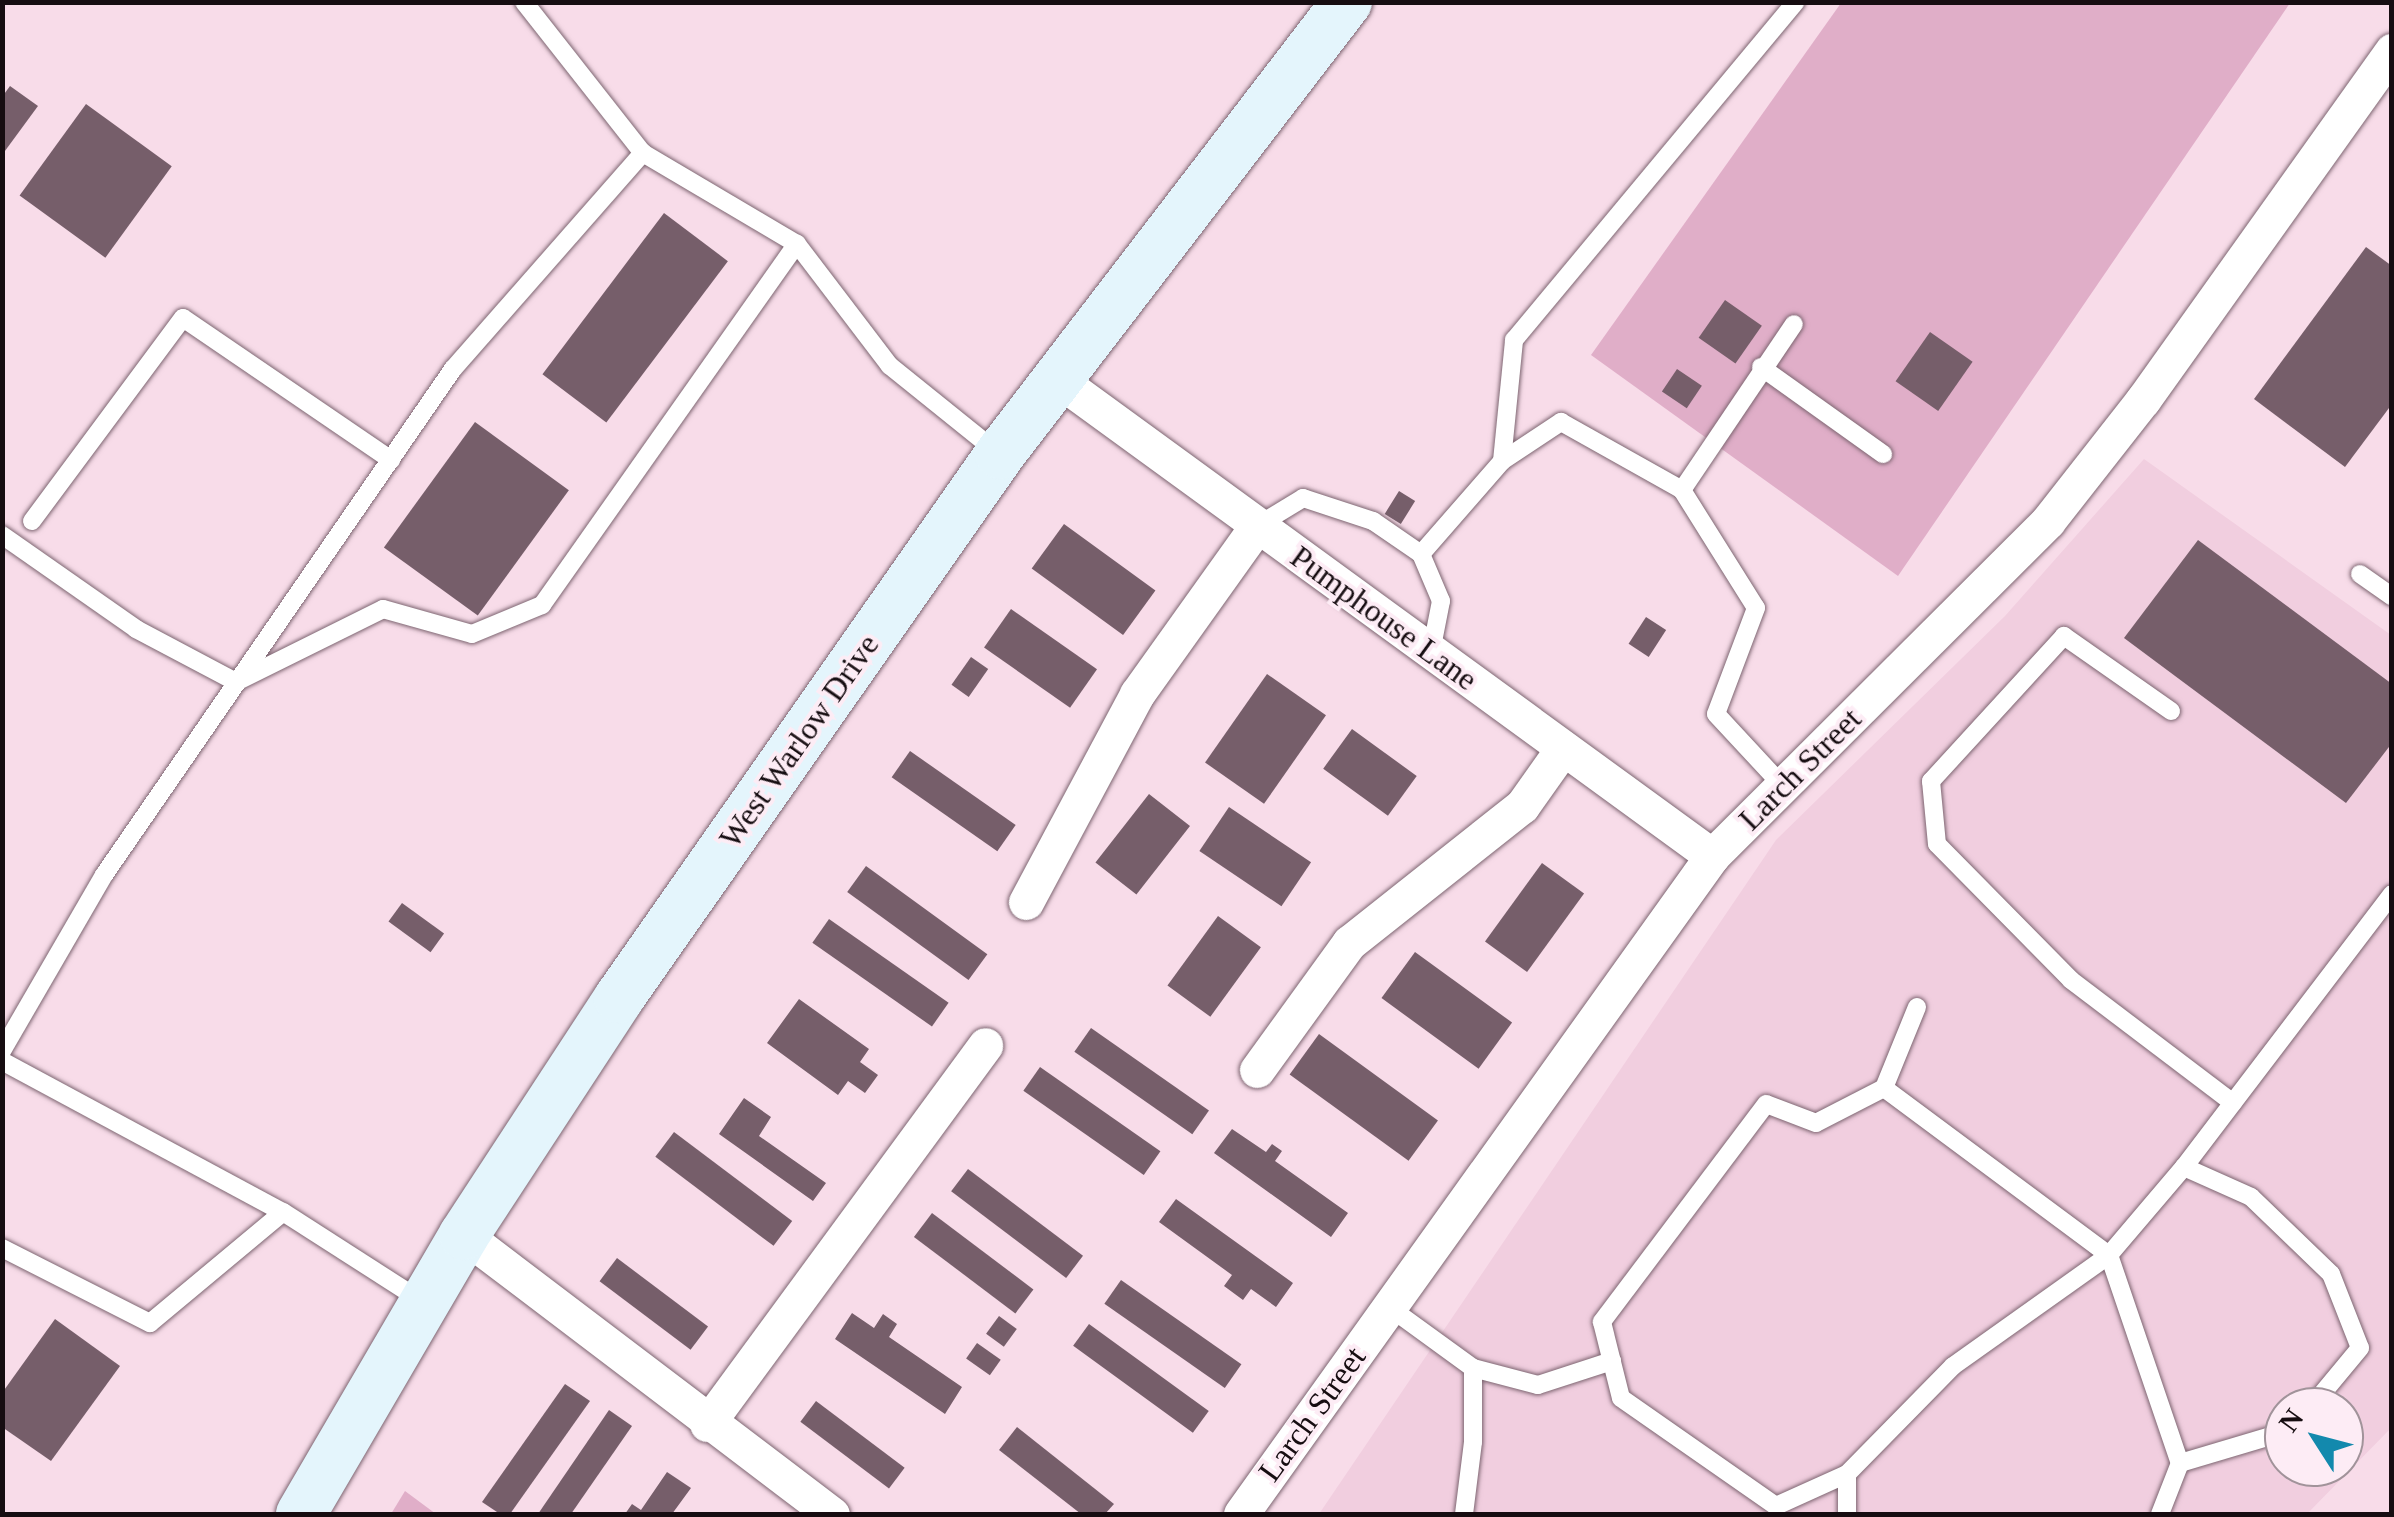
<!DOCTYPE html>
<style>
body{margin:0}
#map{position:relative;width:2394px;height:1517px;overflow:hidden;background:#f8dce9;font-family:Georgia,serif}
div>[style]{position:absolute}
.built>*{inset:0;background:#f1cedf}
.green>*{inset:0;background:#e0aec8}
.building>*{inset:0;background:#765e6a;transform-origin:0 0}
.roads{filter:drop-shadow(0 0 2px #7d6571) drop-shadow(0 0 2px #7d6571)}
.lane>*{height:18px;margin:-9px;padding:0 9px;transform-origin:9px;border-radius:9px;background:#fff}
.street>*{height:35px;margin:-17.5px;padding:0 17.5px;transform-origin:17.5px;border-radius:17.5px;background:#fff}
.secondary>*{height:50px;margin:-25px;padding:0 25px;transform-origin:25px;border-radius:25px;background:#e4f5fc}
span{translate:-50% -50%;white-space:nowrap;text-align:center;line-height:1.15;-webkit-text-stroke:8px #fdecf5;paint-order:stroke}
.street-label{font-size:32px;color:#160d11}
.frame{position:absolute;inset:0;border:5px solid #160d11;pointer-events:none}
.north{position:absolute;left:2264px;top:1387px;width:100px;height:100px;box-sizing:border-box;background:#fdecf5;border:2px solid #a1939a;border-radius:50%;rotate:306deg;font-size:28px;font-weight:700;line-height:40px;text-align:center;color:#160d11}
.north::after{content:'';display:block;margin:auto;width:35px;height:45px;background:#1389ad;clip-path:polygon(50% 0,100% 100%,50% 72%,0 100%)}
</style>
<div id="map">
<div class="built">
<div style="clip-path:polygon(evenodd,2144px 459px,2391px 635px,2391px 1428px,2307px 1514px,1319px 1514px,1776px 840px,2005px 616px,2144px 459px,2284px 1407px,2344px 1407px,2344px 1467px,2284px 1467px,2284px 1407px)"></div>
</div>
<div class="green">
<div style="clip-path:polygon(1841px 3px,2290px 3px,1898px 576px,1591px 355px)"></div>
<div style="clip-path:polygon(405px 1491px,436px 1514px,391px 1514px)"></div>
</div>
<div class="building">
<div style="clip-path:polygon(10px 86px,38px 106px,2px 155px,2px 97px)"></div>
<div style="left:86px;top:104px;width:106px;height:113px;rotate:36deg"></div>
<div style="left:664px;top:213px;width:80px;height:202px;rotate:37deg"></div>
<div style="clip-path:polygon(2366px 247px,2392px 266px,2392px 404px,2345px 467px,2254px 399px)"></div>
<div style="left:1725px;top:300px;width:45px;height:46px;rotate:35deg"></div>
<div style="left:1930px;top:332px;width:52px;height:60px;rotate:35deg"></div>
<div style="left:1677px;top:369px;width:30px;height:27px;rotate:34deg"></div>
<div style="left:475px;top:422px;width:116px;height:155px;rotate:36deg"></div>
<div style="left:1399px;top:491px;width:19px;height:27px;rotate:32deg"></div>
<div style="left:1064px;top:524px;width:113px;height:55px;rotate:36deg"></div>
<div style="clip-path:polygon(2198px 540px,2392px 684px,2392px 743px,2346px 803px,2124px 638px)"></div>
<div style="left:1011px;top:609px;width:105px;height:47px;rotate:35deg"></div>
<div style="left:1646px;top:617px;width:24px;height:32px;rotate:33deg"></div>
<div style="left:971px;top:657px;width:21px;height:34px;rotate:35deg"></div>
<div style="left:1267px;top:674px;width:72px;height:108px;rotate:35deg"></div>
<div style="left:1352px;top:729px;width:80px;height:49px;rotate:36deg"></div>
<div style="left:910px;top:751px;width:129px;height:32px;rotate:35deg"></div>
<div style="left:1149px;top:794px;width:52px;height:87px;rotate:38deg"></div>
<div style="left:1229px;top:807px;width:99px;height:53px;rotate:34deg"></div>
<div style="left:1542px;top:863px;width:52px;height:97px;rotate:36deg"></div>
<div style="left:866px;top:866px;width:150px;height:32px;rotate:36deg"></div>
<div style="left:402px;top:903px;width:52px;height:23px;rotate:36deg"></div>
<div style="left:1218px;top:916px;width:53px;height:86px;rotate:36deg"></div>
<div style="left:829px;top:919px;width:146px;height:29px;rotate:35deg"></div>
<div style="left:1415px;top:952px;width:120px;height:57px;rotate:36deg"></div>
<div style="clip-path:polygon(799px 999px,869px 1049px,860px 1062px,878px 1075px,865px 1093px,848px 1081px,838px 1095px,767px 1043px)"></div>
<div style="left:1091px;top:1028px;width:144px;height:29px;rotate:35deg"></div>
<div style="left:1319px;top:1034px;width:147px;height:50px;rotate:36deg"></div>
<div style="left:1040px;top:1067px;width:147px;height:29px;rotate:35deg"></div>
<div style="clip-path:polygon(744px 1098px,771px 1117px,759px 1136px,826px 1183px,813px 1201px,719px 1134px)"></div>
<div style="clip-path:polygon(1232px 1129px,1266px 1152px,1272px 1144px,1282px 1151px,1275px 1161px,1348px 1213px,1331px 1237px,1214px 1153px)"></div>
<div style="left:674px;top:1132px;width:148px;height:31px;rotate:37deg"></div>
<div style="left:968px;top:1169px;width:144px;height:28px;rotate:37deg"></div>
<div style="clip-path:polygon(1176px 1199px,1293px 1283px,1276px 1307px,1251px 1289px,1243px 1300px,1224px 1286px,1232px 1275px,1159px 1222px)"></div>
<div style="left:932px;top:1213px;width:127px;height:30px;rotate:37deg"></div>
<div style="left:617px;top:1258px;width:114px;height:29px;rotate:37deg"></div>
<div style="left:1121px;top:1280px;width:147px;height:29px;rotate:35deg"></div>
<div style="clip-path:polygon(852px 1313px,874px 1328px,883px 1314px,897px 1324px,889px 1337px,962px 1387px,945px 1414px,835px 1339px)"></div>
<div style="left:999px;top:1316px;width:22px;height:22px;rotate:36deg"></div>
<div style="clip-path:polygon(55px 1319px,120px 1366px,51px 1461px,2px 1427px,2px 1393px)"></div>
<div style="left:1089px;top:1324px;width:148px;height:27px;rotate:36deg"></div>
<div style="left:977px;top:1343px;width:29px;height:19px;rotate:35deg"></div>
<div style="clip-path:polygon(565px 1384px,590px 1401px,510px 1514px,500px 1514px,482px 1502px)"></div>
<div style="left:816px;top:1401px;width:111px;height:26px;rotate:37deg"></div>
<div style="clip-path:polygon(609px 1410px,632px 1426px,571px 1514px,538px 1514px)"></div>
<div style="clip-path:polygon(1017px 1427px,1114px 1504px,1105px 1514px,1081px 1514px,999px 1450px)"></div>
<div style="clip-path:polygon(667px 1472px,691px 1488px,672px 1514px,625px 1514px,632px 1504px,641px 1510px)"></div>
</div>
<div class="roads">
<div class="lane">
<div style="left:524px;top:2px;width:192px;rotate:51.8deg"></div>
<div style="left:1761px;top:367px;width:150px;rotate:35.5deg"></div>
<div style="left:1502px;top:461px;width:122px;rotate:-84.3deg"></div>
<div style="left:1514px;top:340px;width:440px;rotate:-50.2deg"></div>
<div style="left:1682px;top:490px;width:200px;rotate:-56deg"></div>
<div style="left:32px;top:521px;width:253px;rotate:-53.4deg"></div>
<div style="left:183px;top:318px;width:252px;rotate:34.3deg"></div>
<div style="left:1257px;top:526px;width:54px;rotate:-31.3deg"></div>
<div style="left:1303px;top:498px;width:74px;rotate:18.2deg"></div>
<div style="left:1373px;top:521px;width:58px;rotate:34.5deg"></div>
<div style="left:1421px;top:554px;width:51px;rotate:66.9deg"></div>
<div style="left:1441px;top:601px;width:52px;rotate:101.1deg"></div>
<div style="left:2px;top:535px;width:164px;rotate:35deg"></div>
<div style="left:136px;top:629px;width:113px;rotate:27.9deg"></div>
<div style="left:236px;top:682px;width:164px;rotate:-26.4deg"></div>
<div style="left:383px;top:609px;width:92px;rotate:15.7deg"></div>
<div style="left:472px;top:634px;width:76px;rotate:-22.5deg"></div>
<div style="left:542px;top:605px;width:442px;rotate:-54.8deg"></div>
<div style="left:1421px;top:554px;width:123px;rotate:-48.9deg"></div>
<div style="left:1502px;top:461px;width:71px;rotate:-33.5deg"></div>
<div style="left:1561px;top:422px;width:139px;rotate:29.3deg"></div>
<div style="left:1682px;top:490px;width:139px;rotate:57.9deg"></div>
<div style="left:1756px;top:608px;width:113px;rotate:110.7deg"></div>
<div style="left:1716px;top:714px;width:98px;rotate:47.1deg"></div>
<div style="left:2360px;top:574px;width:39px;rotate:35deg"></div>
<div style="left:2171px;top:711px;width:131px;rotate:-145deg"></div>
<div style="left:2064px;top:636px;width:197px;rotate:132.5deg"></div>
<div style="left:1931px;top:781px;width:63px;rotate:84.6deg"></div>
<div style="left:1937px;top:844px;width:191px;rotate:45.4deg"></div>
<div style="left:2071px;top:980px;width:203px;rotate:37.2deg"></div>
<div style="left:1917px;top:1007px;width:87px;rotate:112.2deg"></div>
<div style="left:1884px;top:1088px;width:76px;rotate:152.8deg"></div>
<div style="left:1816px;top:1123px;width:53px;rotate:-159.2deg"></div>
<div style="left:1766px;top:1104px;width:273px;rotate:127deg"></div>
<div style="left:1602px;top:1322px;width:78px;rotate:76deg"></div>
<div style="left:1621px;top:1398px;width:189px;rotate:34.9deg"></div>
<div style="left:1776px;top:1506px;width:78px;rotate:-24.3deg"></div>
<div style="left:1847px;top:1474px;width:151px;rotate:-45.5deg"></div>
<div style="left:1953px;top:1366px;width:191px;rotate:-35.4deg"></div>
<div style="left:2109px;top:1255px;width:116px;rotate:-49.6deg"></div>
<div style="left:2184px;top:1167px;width:343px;rotate:-52.7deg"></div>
<div style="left:2px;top:1051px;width:203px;rotate:-59.9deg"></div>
<div style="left:104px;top:875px;width:615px;rotate:-55.41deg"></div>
<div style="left:453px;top:369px;width:288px;rotate:-48.7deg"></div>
<div style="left:643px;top:153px;width:179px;rotate:30.6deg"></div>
<div style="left:797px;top:244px;width:153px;rotate:52.7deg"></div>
<div style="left:890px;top:366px;width:137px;rotate:38.8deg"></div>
<div style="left:2px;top:1061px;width:319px;rotate:28.3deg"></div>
<div style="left:283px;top:1212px;width:166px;rotate:32.7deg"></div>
<div style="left:1884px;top:1088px;width:280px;rotate:36.6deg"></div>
<div style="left:2109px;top:1255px;width:220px;rotate:71.2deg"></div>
<div style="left:2180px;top:1463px;width:55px;rotate:111.4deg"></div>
<div style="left:2184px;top:1167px;width:73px;rotate:24.1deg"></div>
<div style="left:2251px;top:1197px;width:111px;rotate:43.9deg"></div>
<div style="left:2331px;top:1274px;width:79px;rotate:68.6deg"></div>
<div style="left:2360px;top:1348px;width:77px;rotate:129.7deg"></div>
<div style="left:2px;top:1248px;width:166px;rotate:26.9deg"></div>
<div style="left:150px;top:1323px;width:173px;rotate:-39.8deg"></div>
<div style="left:1389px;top:1307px;width:104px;rotate:36deg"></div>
<div style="left:1473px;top:1368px;width:74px;rotate:90deg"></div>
<div style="left:1473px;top:1442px;width:73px;rotate:97.1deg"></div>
<div style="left:1473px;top:1368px;width:67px;rotate:14.7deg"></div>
<div style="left:1538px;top:1385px;width:78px;rotate:-18deg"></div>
<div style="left:2180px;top:1463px;width:109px;rotate:-16.6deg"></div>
<div style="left:1847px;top:1514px;width:40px;rotate:-90deg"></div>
</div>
<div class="street">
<div style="left:1056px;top:378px;width:812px;rotate:36.08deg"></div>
<div style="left:1026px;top:902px;width:236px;rotate:-61.9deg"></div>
<div style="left:1137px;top:694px;width:206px;rotate:-54.5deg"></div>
<div style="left:1257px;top:1070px;width:157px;rotate:-54.1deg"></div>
<div style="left:1349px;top:943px;width:221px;rotate:-38.4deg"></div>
<div style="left:1522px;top:806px;width:71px;rotate:-54.7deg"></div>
<div style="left:464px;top:1235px;width:462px;rotate:37.2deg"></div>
<div style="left:707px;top:1424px;width:470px;rotate:-53.7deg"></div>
<div style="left:1241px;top:1514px;width:809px;rotate:-54.4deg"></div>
<div style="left:1712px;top:856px;width:474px;rotate:-44.9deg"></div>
<div style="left:2048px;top:521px;width:154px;rotate:-51.9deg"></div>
<div style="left:2143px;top:400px;width:429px;rotate:-54.5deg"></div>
</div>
<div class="secondary">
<div style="left:301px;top:1514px;width:323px;rotate:-59.7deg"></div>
<div style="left:464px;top:1235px;width:283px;rotate:-56.8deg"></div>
<div style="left:619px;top:998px;width:664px;rotate:-54.99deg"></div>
<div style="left:1000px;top:454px;width:570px;rotate:-52.49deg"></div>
</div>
</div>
<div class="street-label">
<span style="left:1384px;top:618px;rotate:36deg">Pumphouse Lane</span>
<span style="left:799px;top:741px;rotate:-55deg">West Warlow Drive</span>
<span style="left:1800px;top:769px;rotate:-45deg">Larch Street</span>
<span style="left:1312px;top:1414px;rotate:-54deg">Larch Street</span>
</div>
<div class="frame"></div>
<div class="north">N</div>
</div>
